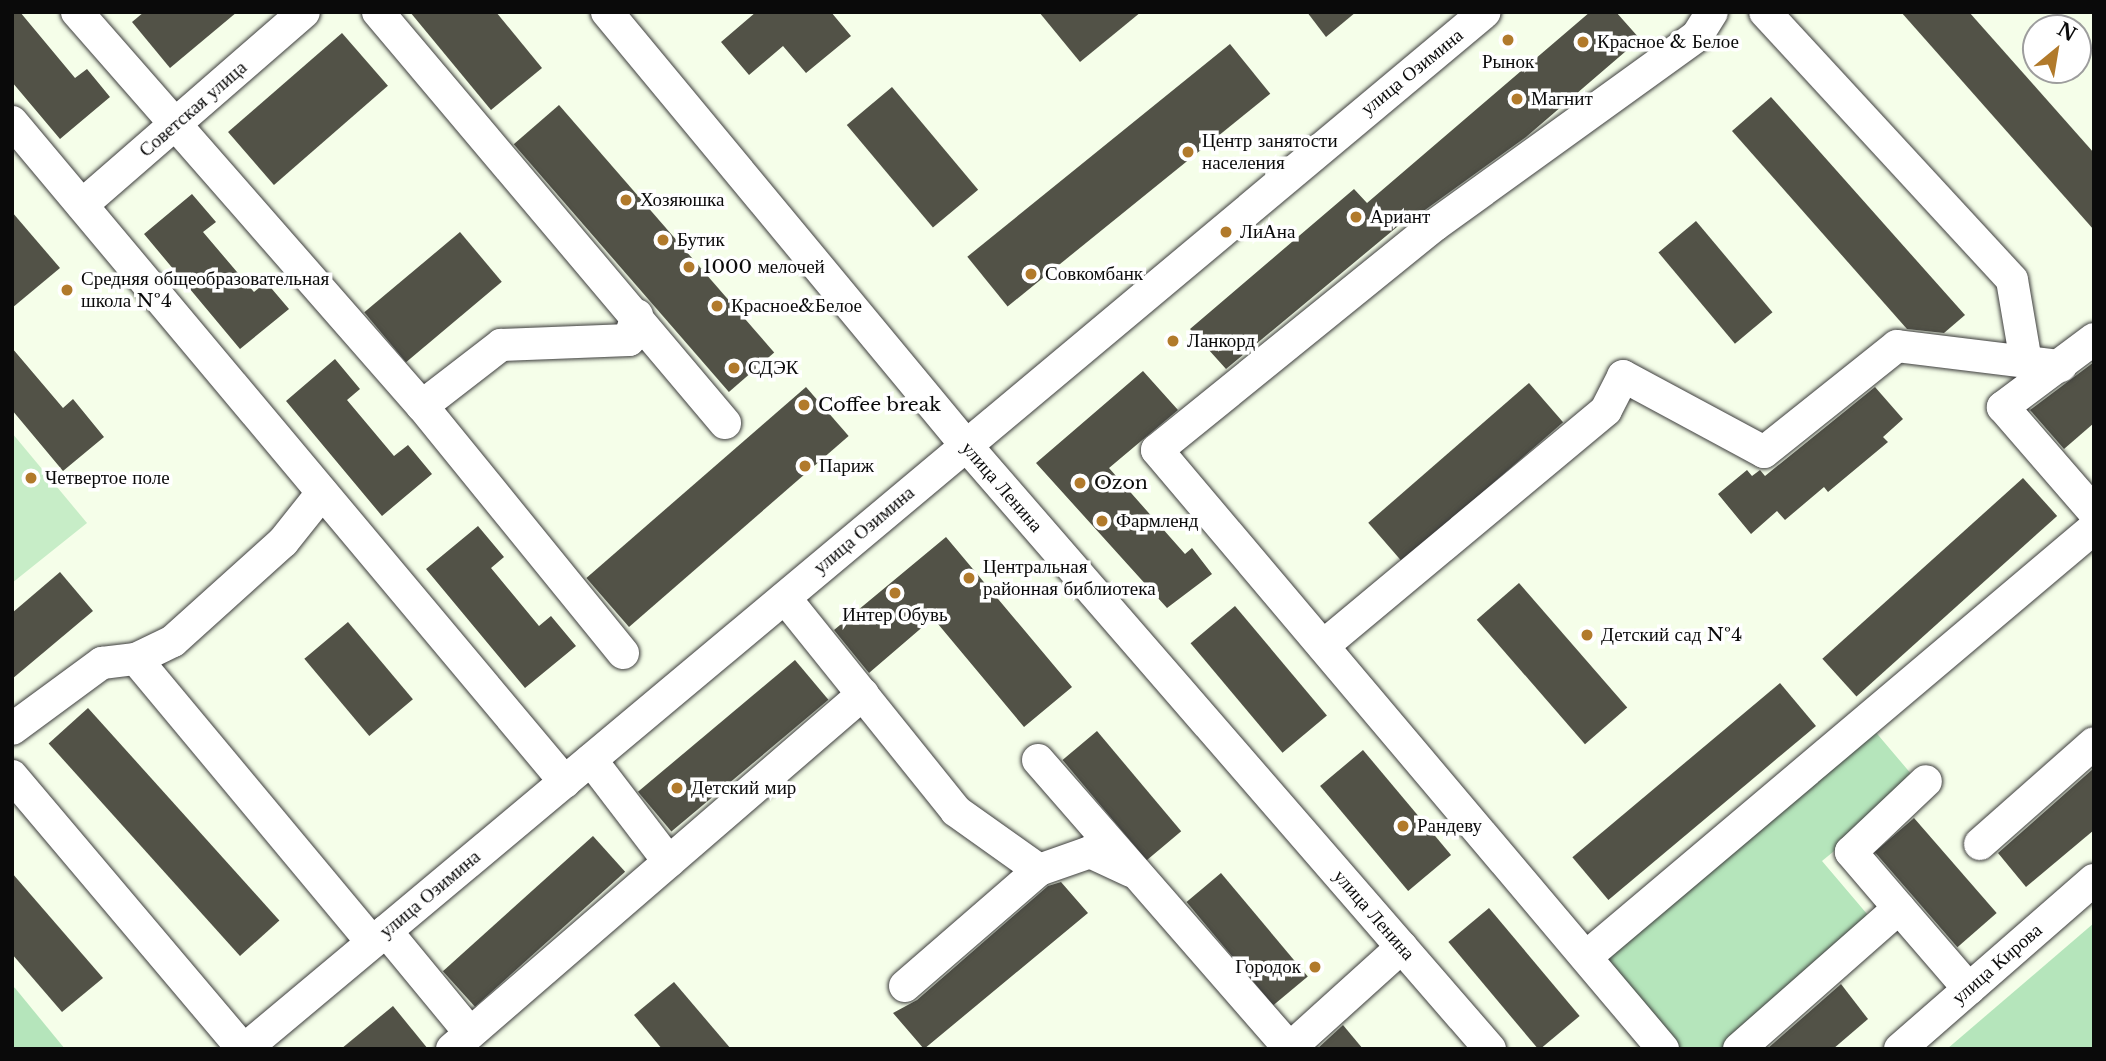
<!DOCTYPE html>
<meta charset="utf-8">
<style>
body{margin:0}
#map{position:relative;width:2106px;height:1061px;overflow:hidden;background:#f5fee9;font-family:"Libre Baskerville",serif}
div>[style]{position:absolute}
.green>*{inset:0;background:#b5e5bb}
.pitch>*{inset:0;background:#c7edc7}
.building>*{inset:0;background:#525247;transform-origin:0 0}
.roads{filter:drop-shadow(0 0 2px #3d3d3d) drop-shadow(0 0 2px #3d3d3d)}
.minor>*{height:32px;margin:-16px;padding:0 16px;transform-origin:16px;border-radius:16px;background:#fff}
.dots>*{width:19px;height:19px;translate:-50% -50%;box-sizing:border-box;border:4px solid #fff;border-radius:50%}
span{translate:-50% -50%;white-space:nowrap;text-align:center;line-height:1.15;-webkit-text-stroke:7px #fff;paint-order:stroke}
.poi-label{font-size:19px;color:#0a0a0a}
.left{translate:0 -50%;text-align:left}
.right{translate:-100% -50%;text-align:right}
.street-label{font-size:19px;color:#0a0a0a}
.frame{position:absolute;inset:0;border:14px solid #0a0a0a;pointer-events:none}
.north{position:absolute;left:2022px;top:14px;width:70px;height:70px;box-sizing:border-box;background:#fff;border:2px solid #9d9d9d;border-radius:50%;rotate:30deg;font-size:19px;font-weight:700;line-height:28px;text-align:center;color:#0a0a0a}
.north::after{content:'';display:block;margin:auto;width:24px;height:32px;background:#b17a2b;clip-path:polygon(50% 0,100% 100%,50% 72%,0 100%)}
</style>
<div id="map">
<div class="green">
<div style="clip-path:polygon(1873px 729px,1918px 782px,1822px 861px,1873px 921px,1725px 1049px,1667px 1049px,1594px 963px)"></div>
<div style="clip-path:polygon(2094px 923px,2094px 1049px,1947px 1049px)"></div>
<div style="clip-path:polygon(12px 986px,15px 988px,65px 1049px,12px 1049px)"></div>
</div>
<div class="pitch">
<div style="clip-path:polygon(12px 433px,87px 523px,12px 583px)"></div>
</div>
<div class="building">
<div style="clip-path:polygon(12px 12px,20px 12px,75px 78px,87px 69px,110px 97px,60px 139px,12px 82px)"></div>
<div style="clip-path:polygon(144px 12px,237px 12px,170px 68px,132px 22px)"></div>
<div style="clip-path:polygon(410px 12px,496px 12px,542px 68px,491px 110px)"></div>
<div style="clip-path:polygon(756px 12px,831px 12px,851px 36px,806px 73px,783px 46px,749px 75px,721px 42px)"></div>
<div style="clip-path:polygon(1039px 12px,1141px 12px,1080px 62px)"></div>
<div style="clip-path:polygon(1307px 12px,1356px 12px,1326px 37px)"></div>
<div style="clip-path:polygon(1590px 12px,1616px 12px,1640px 39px,1526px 137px,1418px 215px,1415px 212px,1226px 369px,1190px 329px,1354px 189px,1367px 203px)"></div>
<div style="clip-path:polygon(1901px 12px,1969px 12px,2094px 153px,2094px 230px)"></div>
<div style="left:342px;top:33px;width:70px;height:151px;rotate:49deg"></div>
<div style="left:1230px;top:44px;width:64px;height:338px;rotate:51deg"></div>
<div style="left:892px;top:87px;width:134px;height:59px;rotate:50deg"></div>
<div style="clip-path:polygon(1771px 97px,1965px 315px,1944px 333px,1907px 329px,1732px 131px)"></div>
<div style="left:559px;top:105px;width:328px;height:60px;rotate:49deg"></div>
<div style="clip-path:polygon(192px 194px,216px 222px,203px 232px,254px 292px,266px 282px,289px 309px,240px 349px,144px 234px)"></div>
<div style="clip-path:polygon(12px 212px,60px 268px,12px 308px)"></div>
<div style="left:1696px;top:221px;width:119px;height:49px;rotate:50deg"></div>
<div style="left:460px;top:232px;width:65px;height:125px;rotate:50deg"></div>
<div style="clip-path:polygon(12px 348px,63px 408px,73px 399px,104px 437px,63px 471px,12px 410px)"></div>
<div style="clip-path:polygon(335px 359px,360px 389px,347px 400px,394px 456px,408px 445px,432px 474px,382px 516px,286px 401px)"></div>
<div style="clip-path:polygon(2094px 362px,2094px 423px,2064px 449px,2030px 410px)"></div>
<div style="clip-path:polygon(1143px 371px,1178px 410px,1109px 468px,1185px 554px,1192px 548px,1212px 574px,1167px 608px,1036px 463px)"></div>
<div style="left:1529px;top:383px;width:52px;height:213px;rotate:49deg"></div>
<div style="left:806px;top:387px;width:65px;height:291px;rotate:49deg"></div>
<div style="clip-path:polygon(1875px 387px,1903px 419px,1883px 437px,1888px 442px,1828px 492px,1824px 487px,1785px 520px,1777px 511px,1751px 534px,1718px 494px,1747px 470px,1752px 476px,1760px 470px,1765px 476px)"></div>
<div style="left:2023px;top:478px;width:51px;height:270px;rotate:48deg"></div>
<div style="clip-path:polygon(478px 526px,504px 557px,491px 568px,539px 626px,551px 616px,576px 646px,525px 688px,426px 569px)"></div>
<div style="clip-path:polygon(946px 537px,1072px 687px,1024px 727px,933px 618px,869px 673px,834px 630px)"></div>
<div style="clip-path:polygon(60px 572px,93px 611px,12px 679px,12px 613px)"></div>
<div style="left:1519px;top:583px;width:165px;height:56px;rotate:49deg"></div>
<div style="left:1235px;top:606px;width:143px;height:58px;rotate:50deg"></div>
<div style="left:348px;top:622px;width:101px;height:57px;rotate:50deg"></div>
<div style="left:795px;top:660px;width:52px;height:205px;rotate:50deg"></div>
<div style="left:1780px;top:683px;width:56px;height:271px;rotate:50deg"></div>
<div style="left:88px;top:708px;width:286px;height:53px;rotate:48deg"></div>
<div style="left:1097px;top:731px;width:131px;height:45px;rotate:50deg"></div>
<div style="left:1363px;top:750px;width:137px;height:56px;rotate:50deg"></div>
<div style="clip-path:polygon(2094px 768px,2094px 830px,2026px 887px,1998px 853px)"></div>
<div style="left:1914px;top:818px;width:126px;height:52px;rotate:49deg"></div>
<div style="left:593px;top:836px;width:48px;height:202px;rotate:48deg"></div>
<div style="clip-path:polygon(12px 873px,103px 978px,62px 1012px,12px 954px)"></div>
<div style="left:1221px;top:873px;width:135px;height:45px;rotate:50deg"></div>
<div style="clip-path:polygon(1061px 882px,1088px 913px,924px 1049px,893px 1013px,917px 1000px,1048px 886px)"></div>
<div style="left:1489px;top:908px;width:141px;height:53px;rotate:50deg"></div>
<div style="clip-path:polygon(674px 982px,731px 1049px,662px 1049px,634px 1015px)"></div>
<div style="clip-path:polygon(1841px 984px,1868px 1019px,1833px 1049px,1767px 1049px)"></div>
<div style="clip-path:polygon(393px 1006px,428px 1049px,341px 1049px)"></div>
<div style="clip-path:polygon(1343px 1025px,1363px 1049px,1317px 1049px)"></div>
</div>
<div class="roads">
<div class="minor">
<div style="left:77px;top:12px;width:524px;rotate:48.79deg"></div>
<div style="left:378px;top:12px;width:538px;rotate:49.83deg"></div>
<div style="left:607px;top:12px;width:561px;rotate:50.35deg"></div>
<div style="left:965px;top:444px;width:801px;rotate:49.05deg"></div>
<div style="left:1765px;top:12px;width:364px;rotate:47.3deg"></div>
<div style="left:2012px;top:280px;width:83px;rotate:80.3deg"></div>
<div style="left:12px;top:122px;width:861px;rotate:50.04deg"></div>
<div style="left:82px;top:205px;width:294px;rotate:-41deg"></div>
<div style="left:2094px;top:339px;width:114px;rotate:143.2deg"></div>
<div style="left:2003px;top:407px;width:139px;rotate:49.1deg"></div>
<div style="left:785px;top:598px;width:273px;rotate:51.2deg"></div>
<div style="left:956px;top:811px;width:102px;rotate:35.4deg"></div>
<div style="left:1039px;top:870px;width:54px;rotate:-19.4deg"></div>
<div style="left:1090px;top:852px;width:45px;rotate:24.9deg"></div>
<div style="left:1323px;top:646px;width:368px;rotate:-39.8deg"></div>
<div style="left:1606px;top:410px;width:38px;rotate:-63deg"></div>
<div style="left:1623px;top:376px;width:160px;rotate:28.3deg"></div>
<div style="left:1764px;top:452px;width:170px;rotate:-38.6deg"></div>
<div style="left:1897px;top:346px;width:165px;rotate:7deg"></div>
<div style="left:623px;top:653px;width:318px;rotate:-129.1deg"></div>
<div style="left:422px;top:406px;width:100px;rotate:-37.7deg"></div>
<div style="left:501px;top:345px;width:128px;rotate:-2.2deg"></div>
<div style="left:629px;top:340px;width:26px;rotate:-72deg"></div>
<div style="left:136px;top:659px;width:368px;rotate:50.2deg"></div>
<div style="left:12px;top:729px;width:112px;rotate:-36.3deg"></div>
<div style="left:102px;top:663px;width:34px;rotate:-7deg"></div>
<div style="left:136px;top:659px;width:41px;rotate:-25.9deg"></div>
<div style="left:173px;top:641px;width:148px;rotate:-42deg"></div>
<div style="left:283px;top:542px;width:63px;rotate:-51.5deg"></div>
<div style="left:591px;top:760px;width:128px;rotate:52.6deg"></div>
<div style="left:1038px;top:760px;width:381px;rotate:48.9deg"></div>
<div style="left:12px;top:776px;width:358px;rotate:49.8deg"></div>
<div style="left:1980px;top:844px;width:152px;rotate:-41.5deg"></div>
<div style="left:1899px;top:908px;width:74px;rotate:-130.6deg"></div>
<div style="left:1851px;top:852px;width:103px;rotate:-43.4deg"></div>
<div style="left:386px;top:931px;width:132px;rotate:50.5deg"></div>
<div style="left:1586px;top:957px;width:665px;rotate:-40.18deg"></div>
<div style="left:905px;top:986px;width:177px;rotate:-40.9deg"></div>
<div style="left:245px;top:1049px;width:1616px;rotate:-39.91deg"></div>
<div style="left:452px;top:1049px;width:543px;rotate:-40.82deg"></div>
<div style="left:1289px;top:1049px;width:152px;rotate:-42.1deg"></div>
<div style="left:1663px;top:1049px;width:784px;rotate:-130.19deg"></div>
<div style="left:1157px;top:450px;width:358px;rotate:-39deg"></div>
<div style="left:1435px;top:225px;width:323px;rotate:-35.8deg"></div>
<div style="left:1697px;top:36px;width:28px;rotate:-58deg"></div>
<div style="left:1739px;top:1049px;width:213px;rotate:-41.4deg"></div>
<div style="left:1899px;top:908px;width:107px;rotate:49.2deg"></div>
<div style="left:1900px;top:1049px;width:257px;rotate:-41.1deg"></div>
</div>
</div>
<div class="dots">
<div style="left:1508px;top:40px;background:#b17a2b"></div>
<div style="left:1583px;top:42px;background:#b17a2b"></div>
<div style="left:1517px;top:99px;background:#b17a2b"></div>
<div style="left:1188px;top:152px;background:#b17a2b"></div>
<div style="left:626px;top:200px;background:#b17a2b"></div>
<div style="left:1356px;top:217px;background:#b17a2b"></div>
<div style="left:1226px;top:232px;background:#b17a2b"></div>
<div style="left:663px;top:240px;background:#b17a2b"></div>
<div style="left:689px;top:267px;background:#b17a2b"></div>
<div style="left:1031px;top:274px;background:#b17a2b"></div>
<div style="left:67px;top:290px;background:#b17a2b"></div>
<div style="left:717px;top:306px;background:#b17a2b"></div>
<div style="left:1173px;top:341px;background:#b17a2b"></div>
<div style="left:734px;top:368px;background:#b17a2b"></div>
<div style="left:804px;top:405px;background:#b17a2b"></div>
<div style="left:805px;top:466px;background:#b17a2b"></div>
<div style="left:31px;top:478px;background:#b17a2b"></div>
<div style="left:1080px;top:483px;background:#b17a2b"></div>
<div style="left:1102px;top:521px;background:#b17a2b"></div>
<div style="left:969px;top:578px;background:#b17a2b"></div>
<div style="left:895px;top:593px;background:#b17a2b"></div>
<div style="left:1587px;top:635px;background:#b17a2b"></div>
<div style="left:677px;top:788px;background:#b17a2b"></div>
<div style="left:1403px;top:826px;background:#b17a2b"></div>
<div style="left:1315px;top:967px;background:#b17a2b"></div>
</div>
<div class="poi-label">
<span class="left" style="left:1597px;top:42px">Красное &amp; Белое</span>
<span style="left:1508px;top:62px">Рынок</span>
<span class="left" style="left:1531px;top:99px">Магнит</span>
<span class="left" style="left:1202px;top:152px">Центр занятости<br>населения</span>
<span class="left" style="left:640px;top:200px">Хозяюшка</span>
<span class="left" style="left:1370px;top:217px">Ариант</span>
<span class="left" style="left:1240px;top:232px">ЛиАна</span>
<span class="left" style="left:677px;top:240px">Бутик</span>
<span class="left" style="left:703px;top:267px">1000 мелочей</span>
<span class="left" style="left:1045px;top:274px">Совкомбанк</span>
<span class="left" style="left:81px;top:290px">Средняя общеобразовательная<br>школа №4</span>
<span class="left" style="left:731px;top:306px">Красное&amp;Белое</span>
<span class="left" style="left:1187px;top:341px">Ланкорд</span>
<span class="left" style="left:748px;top:368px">СДЭК</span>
<span class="left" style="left:818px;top:405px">Coffee break</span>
<span class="left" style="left:819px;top:466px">Париж</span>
<span class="left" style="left:45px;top:478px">Четвертое поле</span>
<span class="left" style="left:1094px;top:483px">Ozon</span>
<span class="left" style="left:1116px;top:521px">Фармленд</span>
<span class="left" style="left:983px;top:578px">Центральная<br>районная библиотека</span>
<span style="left:895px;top:615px">Интер Обувь</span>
<span class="left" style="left:1601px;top:635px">Детский сад №4</span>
<span class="left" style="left:691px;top:788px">Детский мир</span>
<span class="left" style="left:1417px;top:826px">Рандеву</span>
<span class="right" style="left:1301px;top:967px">Городок</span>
</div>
<div class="street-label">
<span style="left:1412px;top:72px;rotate:-39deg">улица Озимина</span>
<span style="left:193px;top:109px;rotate:-41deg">Советская улица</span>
<span style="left:1002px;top:487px;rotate:49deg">улица Ленина</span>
<span style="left:864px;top:530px;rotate:-40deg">улица Озимина</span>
<span style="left:430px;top:894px;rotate:-40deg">улица Озимина</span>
<span style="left:1374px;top:915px;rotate:49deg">улица Ленина</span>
<span style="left:1997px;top:964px;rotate:-41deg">улица Кирова</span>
</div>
<div class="frame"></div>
<div class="north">N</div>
</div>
